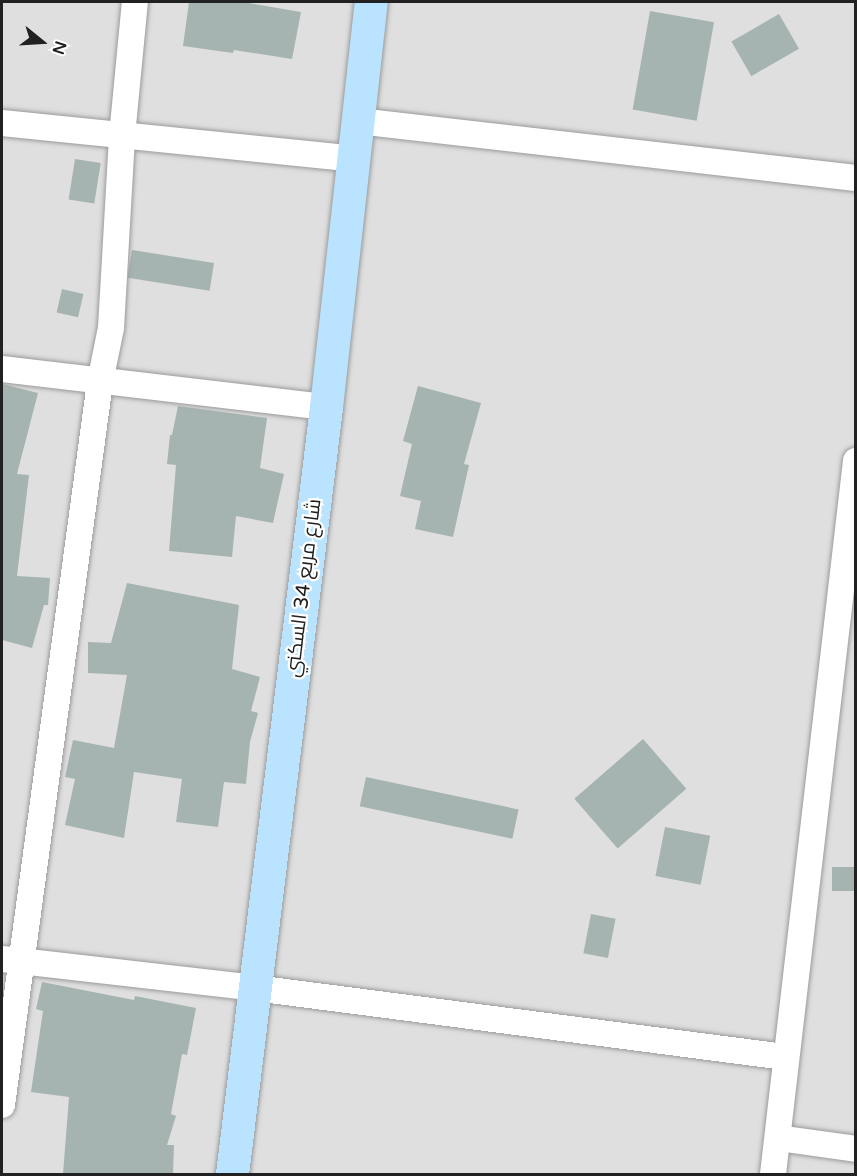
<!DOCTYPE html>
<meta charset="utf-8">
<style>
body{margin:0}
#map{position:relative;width:857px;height:1176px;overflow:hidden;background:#e7f2f2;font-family:"Varela Round",Cairo,sans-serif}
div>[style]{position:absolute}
.residential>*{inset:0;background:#dedfde;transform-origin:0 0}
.building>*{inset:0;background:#a6b4b1;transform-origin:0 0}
.roads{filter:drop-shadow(0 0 2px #9b9b9b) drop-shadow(0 0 2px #9b9b9b)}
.street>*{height:26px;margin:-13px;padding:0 13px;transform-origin:13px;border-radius:13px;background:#fff}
.secondary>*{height:33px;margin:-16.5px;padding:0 16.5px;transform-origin:16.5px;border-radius:16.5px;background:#b9e3fe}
span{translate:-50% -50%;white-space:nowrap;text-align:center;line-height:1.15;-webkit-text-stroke:4.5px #fff;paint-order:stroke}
.street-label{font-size:20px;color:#212121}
.frame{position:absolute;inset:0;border:3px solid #212121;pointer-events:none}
.north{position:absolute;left:12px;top:12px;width:60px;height:60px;-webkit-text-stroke:4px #fff;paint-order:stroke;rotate:108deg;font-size:16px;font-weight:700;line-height:24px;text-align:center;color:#212121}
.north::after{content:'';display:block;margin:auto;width:21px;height:27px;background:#212121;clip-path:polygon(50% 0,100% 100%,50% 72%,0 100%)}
</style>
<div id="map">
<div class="residential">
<div style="left:2px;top:2px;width:853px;height:1172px"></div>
</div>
<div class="building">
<div style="clip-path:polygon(189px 2px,243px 2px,301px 12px,292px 59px,234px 50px,233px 53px,183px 46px)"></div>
<div style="left:650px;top:11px;width:65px;height:100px;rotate:10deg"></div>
<div style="left:779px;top:14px;width:40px;height:55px;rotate:60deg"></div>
<div style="left:75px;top:159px;width:26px;height:41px;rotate:9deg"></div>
<div style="left:132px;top:250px;width:83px;height:28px;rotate:9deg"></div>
<div style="left:62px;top:289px;width:22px;height:24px;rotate:13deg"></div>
<div style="clip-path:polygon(2px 384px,38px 393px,17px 474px,29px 475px,17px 576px,50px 578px,48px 605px,44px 605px,32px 648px,2px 640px)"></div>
<div style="clip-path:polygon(418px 386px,481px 403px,464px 464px,469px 465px,453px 537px,415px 529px,421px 501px,400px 496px,412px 444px,403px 441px)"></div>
<div style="clip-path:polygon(178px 406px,267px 418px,260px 468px,284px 474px,273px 523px,236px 516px,232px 557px,169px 551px,176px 465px,167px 464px,170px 435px,172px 435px)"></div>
<div style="clip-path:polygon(127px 583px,239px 605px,232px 669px,260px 677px,251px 711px,258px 713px,250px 742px,246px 784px,224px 782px,218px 827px,176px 822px,182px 779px,134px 772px,124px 838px,65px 825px,75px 779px,65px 777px,73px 740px,114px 748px,127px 675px,88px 673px,88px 642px,111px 643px)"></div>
<div style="left:643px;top:739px;width:66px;height:91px;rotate:49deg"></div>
<div style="left:366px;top:777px;width:156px;height:30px;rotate:12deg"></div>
<div style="left:665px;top:827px;width:46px;height:50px;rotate:11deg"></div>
<div style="left:832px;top:867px;width:23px;height:24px"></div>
<div style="left:591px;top:914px;width:25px;height:40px;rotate:11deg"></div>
<div style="clip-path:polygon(42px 982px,134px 1000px,135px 996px,196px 1008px,187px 1055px,182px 1054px,171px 1114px,176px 1116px,167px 1145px,174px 1145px,173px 1174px,63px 1174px,69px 1097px,31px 1092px,43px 1011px,36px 1009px)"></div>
</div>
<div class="roads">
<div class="street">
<div style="left:358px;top:121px;width:501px;rotate:6.53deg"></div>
<div style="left:2px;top:123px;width:354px;rotate:5.8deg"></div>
<div style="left:2px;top:369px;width:326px;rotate:6.7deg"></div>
<div style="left:2px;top:959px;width:255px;rotate:6.5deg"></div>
<div style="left:255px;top:988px;width:534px;rotate:7.42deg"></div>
<div style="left:2px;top:1105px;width:730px;rotate:-82.28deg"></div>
<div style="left:100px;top:382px;width:55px;rotate:-78.5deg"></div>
<div style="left:111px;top:328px;width:192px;rotate:-86.7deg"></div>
<div style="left:122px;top:136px;width:135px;rotate:-84.5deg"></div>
<div style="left:778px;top:1138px;width:79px;rotate:8deg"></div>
<div style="left:773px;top:1174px;width:718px;rotate:-83.36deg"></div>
</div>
<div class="secondary">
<div style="left:232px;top:1174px;width:773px;rotate:-83.01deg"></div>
<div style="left:326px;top:407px;width:407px;rotate:-83.7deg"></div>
</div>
</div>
<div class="street-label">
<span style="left:304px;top:588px;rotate:-83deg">شارع مربع 34 السكني</span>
</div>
<div class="frame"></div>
<div class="north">N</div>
</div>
